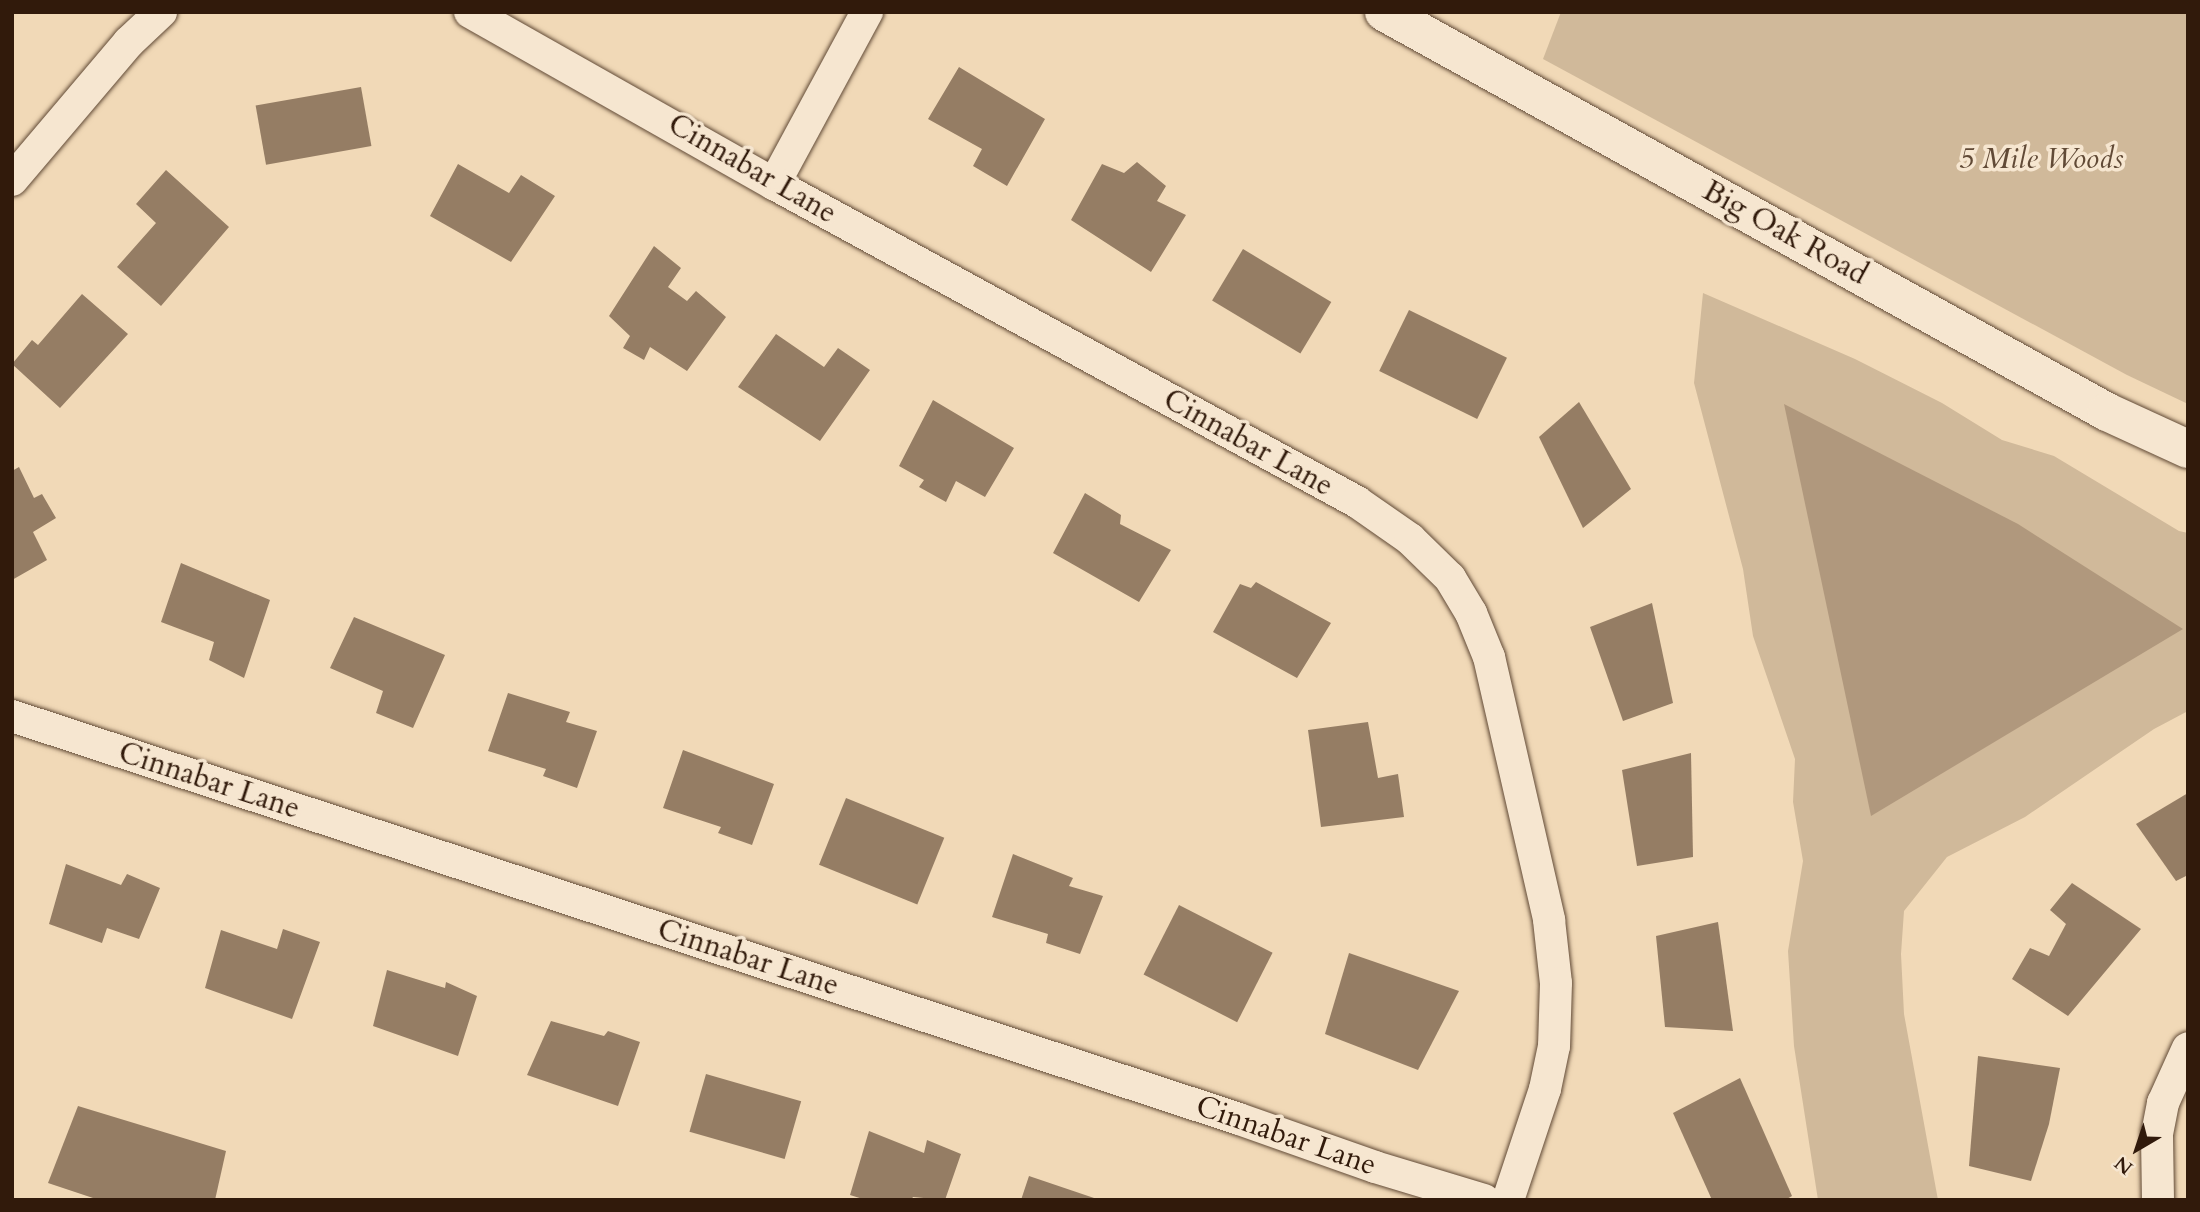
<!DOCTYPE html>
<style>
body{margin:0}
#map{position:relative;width:2200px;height:1212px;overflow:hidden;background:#f1d9b7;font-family:Cardo,serif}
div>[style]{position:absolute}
.green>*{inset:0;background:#d0b99a}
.water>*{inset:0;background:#b0987d}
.building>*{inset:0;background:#957d64;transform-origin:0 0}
.roads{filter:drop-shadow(0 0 2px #614a36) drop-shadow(0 0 2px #614a36)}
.minor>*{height:32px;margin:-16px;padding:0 16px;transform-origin:16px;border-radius:16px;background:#f6e6d0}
.tertiary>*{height:38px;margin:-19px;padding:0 19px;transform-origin:19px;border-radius:19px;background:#f6e6d0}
span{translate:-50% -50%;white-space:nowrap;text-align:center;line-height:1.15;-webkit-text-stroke:7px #f6e6d0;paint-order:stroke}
.park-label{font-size:30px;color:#614a36;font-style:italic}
.street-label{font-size:30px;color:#311a0b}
.frame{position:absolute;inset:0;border:14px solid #311a0b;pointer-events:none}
.north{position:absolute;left:2102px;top:1114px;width:70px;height:70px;-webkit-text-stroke:5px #f6e6d0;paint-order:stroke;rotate:219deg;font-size:19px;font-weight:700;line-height:28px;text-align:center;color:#311a0b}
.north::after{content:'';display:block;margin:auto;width:24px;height:32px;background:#311a0b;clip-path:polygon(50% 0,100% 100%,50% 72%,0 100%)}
</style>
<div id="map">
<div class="green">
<div style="clip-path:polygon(1561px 12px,2188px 12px,2188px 404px,2127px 375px,1543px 59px)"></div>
<div style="clip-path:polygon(1703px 293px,1855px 359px,1942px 403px,2002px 440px,2054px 456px,2179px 531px,2188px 533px,2188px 711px,2154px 729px,2025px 817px,1947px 857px,1904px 911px,1901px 954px,1904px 1014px,1938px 1200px,1818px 1200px,1794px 1046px,1788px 951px,1803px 861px,1793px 802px,1795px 759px,1753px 636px,1743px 569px,1694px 383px)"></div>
</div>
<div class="water">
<div style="clip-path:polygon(1784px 404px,2018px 524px,2183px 629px,1871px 816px)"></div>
</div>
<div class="building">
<div style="clip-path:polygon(959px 67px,1045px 119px,1007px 186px,973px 166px,982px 149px,928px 119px)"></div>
<div style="left:361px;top:87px;width:60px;height:107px;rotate:80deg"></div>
<div style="clip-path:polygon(1137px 162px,1166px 186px,1157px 201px,1186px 215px,1151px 272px,1071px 220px,1102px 164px,1124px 173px)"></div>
<div style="clip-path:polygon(458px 164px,509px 193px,521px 175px,555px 196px,511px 262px,430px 216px)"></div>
<div style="clip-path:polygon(166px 170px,229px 227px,161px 306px,117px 267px,156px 223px,136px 204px)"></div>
<div style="clip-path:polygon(654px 246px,681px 268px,668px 287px,687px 301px,696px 291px,726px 317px,687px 371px,650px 347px,644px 360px,623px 348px,630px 336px,609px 316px)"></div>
<div style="left:1243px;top:249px;width:103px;height:60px;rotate:31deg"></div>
<div style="clip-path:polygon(82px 294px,128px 334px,60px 408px,12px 364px,32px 340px,38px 345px)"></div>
<div style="left:1409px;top:310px;width:109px;height:68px;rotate:26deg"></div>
<div style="clip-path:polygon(776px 334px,824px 367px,838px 348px,870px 370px,820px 441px,738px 387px)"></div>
<div style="clip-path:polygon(933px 400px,1014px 448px,985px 497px,956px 481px,946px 502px,919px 487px,924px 480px,899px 466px)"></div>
<div style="clip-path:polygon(1579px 402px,1631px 489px,1583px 528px,1539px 437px)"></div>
<div style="clip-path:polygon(19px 467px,34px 498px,42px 494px,56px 518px,33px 532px,47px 560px,12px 580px,12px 471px)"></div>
<div style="clip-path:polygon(1085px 493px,1121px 515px,1120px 524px,1171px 550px,1139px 602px,1053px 553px)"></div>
<div style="clip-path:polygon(181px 563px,270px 600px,244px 678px,209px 660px,214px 642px,161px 622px)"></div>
<div style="clip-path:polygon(1256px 582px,1331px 623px,1297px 678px,1213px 632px,1240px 584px,1251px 588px)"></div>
<div style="clip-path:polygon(1652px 603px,1673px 703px,1623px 721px,1590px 627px)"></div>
<div style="clip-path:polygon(354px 617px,445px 655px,413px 728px,376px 713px,383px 691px,330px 668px)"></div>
<div style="clip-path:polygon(508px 693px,570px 712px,566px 722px,597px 731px,577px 788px,543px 776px,546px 769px,488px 751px)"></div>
<div style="clip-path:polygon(1368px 722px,1378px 778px,1398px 774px,1404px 817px,1321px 827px,1308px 730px)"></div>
<div style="clip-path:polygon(683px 750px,774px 784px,752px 845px,718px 833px,721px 827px,663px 808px)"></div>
<div style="clip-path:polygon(1691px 753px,1693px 857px,1637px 866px,1622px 770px)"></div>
<div style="clip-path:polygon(2188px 793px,2188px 875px,2176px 881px,2136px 824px)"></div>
<div style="left:846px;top:798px;width:106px;height:72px;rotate:22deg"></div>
<div style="clip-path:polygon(1013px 854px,1073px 878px,1069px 886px,1103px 896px,1080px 954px,1046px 943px,1048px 934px,992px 917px)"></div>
<div style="clip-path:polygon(66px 864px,121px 885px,127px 874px,160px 888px,139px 939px,107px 928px,102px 943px,49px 924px)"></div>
<div style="clip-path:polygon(2072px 883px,2141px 929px,2068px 1016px,2012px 979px,2030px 948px,2049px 956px,2066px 924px,2050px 910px)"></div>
<div style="left:1179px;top:905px;width:105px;height:78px;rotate:27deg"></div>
<div style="clip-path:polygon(1718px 922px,1733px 1031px,1665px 1027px,1656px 936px)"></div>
<div style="clip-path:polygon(283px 929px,320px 942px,292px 1019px,205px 988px,221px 930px,277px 949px)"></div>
<div style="clip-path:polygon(1349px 953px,1459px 991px,1418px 1070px,1325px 1034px)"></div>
<div style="clip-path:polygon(387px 970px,445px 988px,446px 982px,477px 996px,458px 1056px,373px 1026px)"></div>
<div style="clip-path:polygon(551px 1021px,604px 1036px,608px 1031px,640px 1042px,618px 1106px,527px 1075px)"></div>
<div style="clip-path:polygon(1978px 1056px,2060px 1068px,2049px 1124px,2031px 1181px,1969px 1166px)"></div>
<div style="left:706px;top:1074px;width:99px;height:60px;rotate:16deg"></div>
<div style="clip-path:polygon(1740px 1078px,1792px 1196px,1785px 1200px,1712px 1200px,1673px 1113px)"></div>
<div style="clip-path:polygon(78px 1106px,226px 1151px,215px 1200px,99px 1200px,48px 1183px)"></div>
<div style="clip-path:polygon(869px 1131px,924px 1153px,927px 1140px,961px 1154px,945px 1200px,913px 1197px,911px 1200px,866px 1200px,850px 1195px)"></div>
<div style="clip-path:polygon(1029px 1176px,1097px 1199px,1097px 1200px,1021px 1200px)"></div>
</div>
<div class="roads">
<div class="minor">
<div style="left:470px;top:12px;width:349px;rotate:29.5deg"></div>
<div style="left:774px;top:184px;width:664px;rotate:28.61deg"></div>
<div style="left:1357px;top:502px;width:65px;rotate:34.9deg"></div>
<div style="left:1410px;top:539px;width:56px;rotate:44.3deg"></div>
<div style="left:1450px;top:578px;width:41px;rotate:59deg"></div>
<div style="left:1471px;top:613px;width:48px;rotate:67.8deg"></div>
<div style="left:1489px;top:657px;width:270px;rotate:77.1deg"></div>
<div style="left:1549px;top:920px;width:63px;rotate:83.7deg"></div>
<div style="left:1556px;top:983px;width:63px;rotate:91.8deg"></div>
<div style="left:1554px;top:1046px;width:44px;rotate:101.8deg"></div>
<div style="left:1545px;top:1089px;width:117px;rotate:108.4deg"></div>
<div style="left:12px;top:180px;width:181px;rotate:-49.7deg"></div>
<div style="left:129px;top:42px;width:44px;rotate:-43.2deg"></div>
<div style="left:774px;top:184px;width:196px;rotate:-61.6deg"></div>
<div style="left:12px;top:716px;width:1291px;rotate:18.18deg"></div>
<div style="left:1239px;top:1119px;width:144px;rotate:19.4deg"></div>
<div style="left:1375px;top:1167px;width:114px;rotate:16.8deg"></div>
<div style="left:2158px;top:1200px;width:66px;rotate:-90.9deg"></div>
<div style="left:2157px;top:1134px;width:32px;rotate:-79deg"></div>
<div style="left:2163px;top:1103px;width:60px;rotate:-65.6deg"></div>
</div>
<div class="tertiary">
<div style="left:1384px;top:12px;width:826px;rotate:28.95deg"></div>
<div style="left:2107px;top:412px;width:89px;rotate:24.6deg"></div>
</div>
</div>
<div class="park-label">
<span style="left:2041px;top:159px">5 Mile Woods</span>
</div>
<div class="street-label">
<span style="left:752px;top:169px;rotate:30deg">Cinnabar Lane</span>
<span style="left:1785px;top:233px;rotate:29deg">Big Oak Road</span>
<span style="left:1248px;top:443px;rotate:29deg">Cinnabar Lane</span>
<span style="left:209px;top:781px;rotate:18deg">Cinnabar Lane</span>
<span style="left:748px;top:958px;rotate:18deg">Cinnabar Lane</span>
<span style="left:1286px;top:1136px;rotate:19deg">Cinnabar Lane</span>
</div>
<div class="frame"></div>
<div class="north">N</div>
</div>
